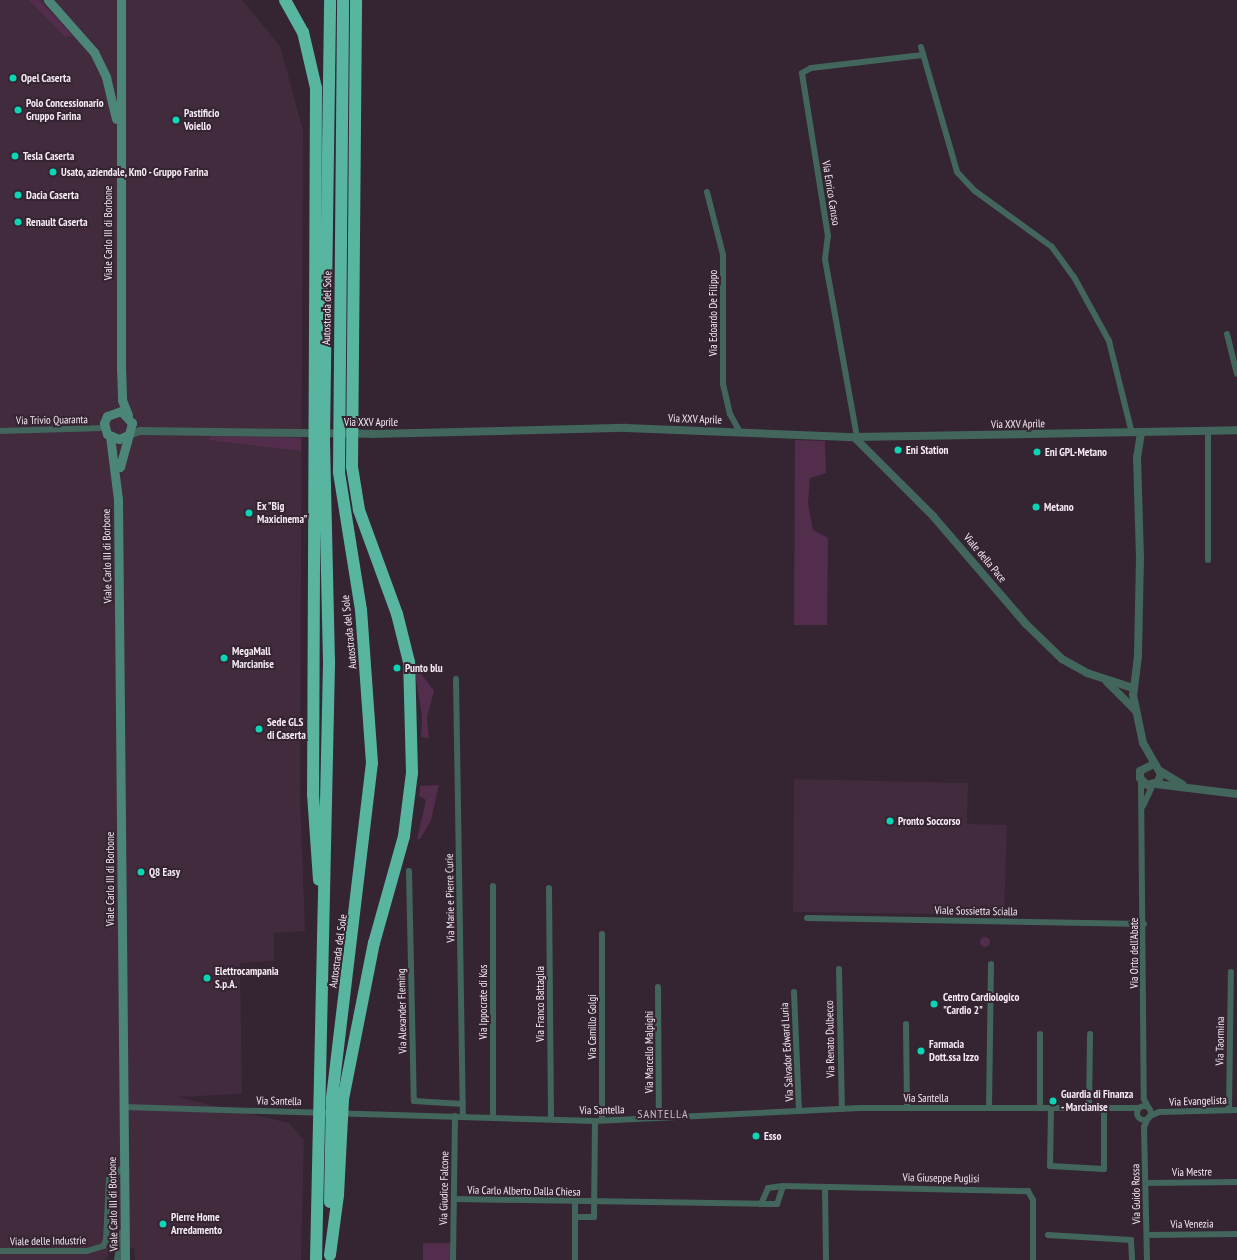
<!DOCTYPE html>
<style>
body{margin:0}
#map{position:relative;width:1237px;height:1260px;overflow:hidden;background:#352432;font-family:"PT Sans Narrow",sans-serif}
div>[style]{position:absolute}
.built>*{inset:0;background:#412b3d}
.green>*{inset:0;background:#522d4c;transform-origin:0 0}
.round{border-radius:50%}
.minor>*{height:6px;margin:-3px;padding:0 3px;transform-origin:3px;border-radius:3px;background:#42655c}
.minor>.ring{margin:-3px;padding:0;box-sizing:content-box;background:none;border:6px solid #42655c;border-radius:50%}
.tertiary>*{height:8px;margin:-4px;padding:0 4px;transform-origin:4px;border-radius:4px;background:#42655c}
.secondary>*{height:9px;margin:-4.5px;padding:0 4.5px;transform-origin:4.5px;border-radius:4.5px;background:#4c8678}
.motorway>*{height:12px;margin:-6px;padding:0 6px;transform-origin:6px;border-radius:6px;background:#57b5a0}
.dots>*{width:11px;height:11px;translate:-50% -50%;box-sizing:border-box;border:2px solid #352432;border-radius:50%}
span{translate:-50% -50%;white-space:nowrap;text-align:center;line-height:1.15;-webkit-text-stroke:4px #352432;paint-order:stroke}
.poi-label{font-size:11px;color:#f6ebf4;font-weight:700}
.left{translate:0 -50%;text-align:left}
.street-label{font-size:11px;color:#f6ebf4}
.neighbourhood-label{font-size:12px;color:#cdb7c9;letter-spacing:1px}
</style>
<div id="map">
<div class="built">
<div style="clip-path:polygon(0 0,242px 0,280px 46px,303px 130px,300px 796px,305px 931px,274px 933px,274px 961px,240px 963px,242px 1094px,177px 1097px,289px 1123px,304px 1140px,301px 1260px,135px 1260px,134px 1248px,114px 1249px,104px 1260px,0 1260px)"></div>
<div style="clip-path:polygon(794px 779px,968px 783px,967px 824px,1007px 825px,1004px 915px,793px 912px)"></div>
</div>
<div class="green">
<div style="clip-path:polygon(29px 0,39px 0,73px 36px,65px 37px)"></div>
<div style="clip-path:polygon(211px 436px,301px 438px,301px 451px,208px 440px)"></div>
<div style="clip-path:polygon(795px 440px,825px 441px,826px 473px,810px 478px,808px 503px,813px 530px,828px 538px,827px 625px,794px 625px)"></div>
<div style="clip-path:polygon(419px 671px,434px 691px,427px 718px,429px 738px,421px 737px,422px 716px,415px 673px)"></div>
<div style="clip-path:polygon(439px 785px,431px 820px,420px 839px,417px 839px,426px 800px,419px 796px,420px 786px)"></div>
<div class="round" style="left:980px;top:937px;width:10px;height:10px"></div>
<div style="left:423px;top:1243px;width:28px;height:17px"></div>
</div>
<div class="minor">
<div style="left:921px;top:47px;width:130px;rotate:73.9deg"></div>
<div style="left:957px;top:172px;width:26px;rotate:47deg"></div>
<div style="left:975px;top:191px;width:95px;rotate:36deg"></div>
<div style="left:1052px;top:247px;width:37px;rotate:54deg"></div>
<div style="left:1074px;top:277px;width:73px;rotate:61.3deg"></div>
<div style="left:1109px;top:341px;width:95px;rotate:76deg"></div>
<div style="left:707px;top:192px;width:65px;rotate:75.7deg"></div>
<div style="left:723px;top:255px;width:129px;rotate:90deg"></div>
<div style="left:723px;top:384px;width:31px;rotate:77deg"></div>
<div style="left:730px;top:414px;width:21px;rotate:61deg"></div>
<div style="left:1227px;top:334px;width:41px;rotate:76deg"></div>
<div style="left:0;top:431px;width:104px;rotate:-1.7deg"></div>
<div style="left:1208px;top:431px;width:129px;rotate:90deg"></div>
<div style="left:857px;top:437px;width:181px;rotate:-100.2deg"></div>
<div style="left:825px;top:259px;width:23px;rotate:-83deg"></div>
<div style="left:828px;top:236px;width:165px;rotate:-99.1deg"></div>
<div style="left:802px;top:73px;width:10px;rotate:-29deg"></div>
<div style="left:811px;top:68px;width:112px;rotate:-6.7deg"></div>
<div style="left:456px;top:679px;width:437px;rotate:89.1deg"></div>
<div style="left:1141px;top:781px;width:318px;rotate:89.5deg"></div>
<div style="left:1144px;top:1099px;width:9px;rotate:63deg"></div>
<div style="left:1143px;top:806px;width:23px;rotate:-65deg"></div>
<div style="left:409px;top:871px;width:230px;rotate:88.8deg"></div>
<div style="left:414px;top:1101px;width:49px;rotate:3.5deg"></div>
<div style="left:549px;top:888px;width:231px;rotate:89.5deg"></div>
<div style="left:807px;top:918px;width:337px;rotate:1deg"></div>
<div style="left:839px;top:969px;width:140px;rotate:88.8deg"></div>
<div style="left:658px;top:987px;width:131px;rotate:89.6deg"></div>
<div style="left:794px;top:992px;width:119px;rotate:87.6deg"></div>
<div style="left:906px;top:1024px;width:84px;rotate:89.3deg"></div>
<div style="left:1040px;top:1034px;width:74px;rotate:90deg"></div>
<div class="ring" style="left:1137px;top:1106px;width:8px;height:8px"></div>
<div style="left:124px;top:1107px;width:471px;rotate:1.7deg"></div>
<div style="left:595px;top:1121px;width:265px;rotate:-2.8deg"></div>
<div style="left:860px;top:1108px;width:279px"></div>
<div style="left:989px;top:1108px;width:144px;rotate:-89.2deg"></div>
<div style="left:1051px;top:1109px;width:57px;rotate:91deg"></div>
<div style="left:1050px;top:1166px;width:54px;rotate:3.2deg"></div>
<div style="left:1104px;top:1169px;width:59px;rotate:-90deg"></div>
<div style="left:1089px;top:1110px;width:76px;rotate:-89.2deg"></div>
<div style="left:1229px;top:1110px;width:138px;rotate:-89.2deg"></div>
<div style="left:1150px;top:1116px;width:10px;rotate:-24deg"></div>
<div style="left:1159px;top:1112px;width:78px;rotate:-1.5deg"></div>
<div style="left:493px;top:1117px;width:231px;rotate:-90deg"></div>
<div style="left:602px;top:1120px;width:186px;rotate:-90deg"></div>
<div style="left:1146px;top:1183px;width:91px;rotate:-0.6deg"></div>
<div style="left:783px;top:1186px;width:245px;rotate:1.2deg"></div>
<div style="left:1028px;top:1191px;width:10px;rotate:61deg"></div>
<div style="left:1033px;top:1200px;width:60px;rotate:90deg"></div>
<div style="left:783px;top:1186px;width:19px;rotate:108deg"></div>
<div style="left:777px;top:1204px;width:16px;rotate:180deg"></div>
<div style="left:761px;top:1204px;width:17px;rotate:-66deg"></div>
<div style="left:768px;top:1188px;width:15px;rotate:-8deg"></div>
<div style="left:825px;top:1187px;width:73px;rotate:89.2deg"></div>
<div style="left:454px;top:1199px;width:307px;rotate:0.9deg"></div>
<div style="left:575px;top:1217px;width:19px"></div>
<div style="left:594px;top:1217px;width:96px;rotate:-89.4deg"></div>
<div style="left:1048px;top:1235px;width:83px;rotate:3.4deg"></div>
<div style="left:1131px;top:1240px;width:20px;rotate:87deg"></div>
<div style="left:1147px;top:1235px;width:90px;rotate:-0.6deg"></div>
<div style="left:0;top:1251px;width:87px"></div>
<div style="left:87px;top:1251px;width:17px;rotate:-17deg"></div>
<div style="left:103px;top:1246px;width:7px;rotate:-63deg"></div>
<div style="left:106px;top:1240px;width:61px;rotate:-87.2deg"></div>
<div style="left:109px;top:1179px;width:19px;rotate:-39deg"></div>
<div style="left:453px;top:1260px;width:144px;rotate:-89.2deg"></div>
<div style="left:575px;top:1260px;width:58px;rotate:-90deg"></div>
<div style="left:1147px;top:1260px;width:133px;rotate:-91.3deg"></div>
<div style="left:1144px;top:1127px;width:10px;rotate:-66deg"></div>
</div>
<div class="tertiary">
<div style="left:1141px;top:433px;width:24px;rotate:99deg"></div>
<div style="left:1137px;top:457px;width:101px;rotate:88.3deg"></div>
<div style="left:1140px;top:558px;width:98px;rotate:91.2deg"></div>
<div style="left:1138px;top:656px;width:39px;rotate:97deg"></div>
<div style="left:1133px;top:695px;width:49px;rotate:78.2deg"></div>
<div style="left:1143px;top:743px;width:36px;rotate:60deg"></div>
<div style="left:1161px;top:774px;width:9px;rotate:111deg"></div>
<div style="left:1158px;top:782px;width:11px;rotate:165deg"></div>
<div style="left:1147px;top:785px;width:10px;rotate:-135deg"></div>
<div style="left:1140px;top:778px;width:7px;rotate:-90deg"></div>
<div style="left:1140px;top:771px;width:13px;rotate:-27deg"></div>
<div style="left:128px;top:435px;width:13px;rotate:-18deg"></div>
<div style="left:140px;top:431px;width:232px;rotate:0.7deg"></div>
<div style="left:372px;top:434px;width:254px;rotate:-1.4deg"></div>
<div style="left:626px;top:428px;width:228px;rotate:2.3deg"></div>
<div style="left:854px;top:437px;width:383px;rotate:-1deg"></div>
<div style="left:854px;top:437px;width:112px;rotate:45deg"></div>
<div style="left:933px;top:516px;width:143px;rotate:49.3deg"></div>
<div style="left:1026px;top:624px;width:50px;rotate:44.2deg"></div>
<div style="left:1062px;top:659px;width:29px;rotate:29deg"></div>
<div style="left:1087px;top:673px;width:48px;rotate:18.1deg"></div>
<div style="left:1107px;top:682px;width:41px;rotate:45deg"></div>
<div style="left:1160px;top:771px;width:26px;rotate:31deg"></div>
<div style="left:1156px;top:784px;width:82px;rotate:7deg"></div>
<div style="left:118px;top:1260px;width:27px;rotate:-80deg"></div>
</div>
<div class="secondary">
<div style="left:48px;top:0;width:69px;rotate:48.5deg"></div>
<div style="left:94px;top:52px;width:28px;rotate:64deg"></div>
<div style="left:106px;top:77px;width:43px;rotate:76.6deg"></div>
<div style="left:121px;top:0;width:367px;rotate:90deg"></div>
<div style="left:121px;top:367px;width:33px;rotate:88deg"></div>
<div style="left:122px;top:400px;width:16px;rotate:68deg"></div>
<div style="left:110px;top:436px;width:64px;rotate:82.8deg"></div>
<div style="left:118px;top:499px;width:761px;rotate:89.47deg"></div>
<div style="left:120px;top:467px;width:46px;rotate:-74.7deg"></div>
<div style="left:132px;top:423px;width:16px;rotate:-133deg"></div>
<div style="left:121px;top:411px;width:15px;rotate:160deg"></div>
<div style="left:107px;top:416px;width:8px;rotate:113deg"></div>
<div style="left:104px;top:423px;width:11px;rotate:75deg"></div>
<div style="left:107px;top:434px;width:13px;rotate:23deg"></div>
<div style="left:119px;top:439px;width:10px;rotate:-24deg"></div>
</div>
<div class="motorway">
<div style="left:285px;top:0;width:37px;rotate:61deg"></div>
<div style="left:303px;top:32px;width:57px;rotate:76.9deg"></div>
<div style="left:316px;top:88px;width:706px;rotate:90.24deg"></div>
<div style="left:313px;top:794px;width:86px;rotate:86deg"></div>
<div style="left:330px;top:1202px;width:104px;rotate:-88.9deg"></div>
<div style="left:332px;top:1098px;width:337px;rotate:-83.2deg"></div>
<div style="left:372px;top:763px;width:153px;rotate:-94.1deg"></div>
<div style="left:361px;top:610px;width:140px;rotate:-99.1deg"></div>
<div style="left:339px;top:472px;width:472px;rotate:-89.5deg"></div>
<div style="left:330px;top:1255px;width:61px;rotate:-82.4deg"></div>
<div style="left:338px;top:1195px;width:96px;rotate:-87deg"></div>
<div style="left:343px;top:1099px;width:159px;rotate:-78.8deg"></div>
<div style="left:374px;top:943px;width:111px;rotate:-74.3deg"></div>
<div style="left:404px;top:836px;width:64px;rotate:-82.8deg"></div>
<div style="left:412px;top:773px;width:111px;rotate:-91.5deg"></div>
<div style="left:409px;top:662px;width:49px;rotate:-104deg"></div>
<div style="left:397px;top:614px;width:111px;rotate:-110.1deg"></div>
<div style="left:359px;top:510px;width:44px;rotate:-99.2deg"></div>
<div style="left:352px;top:467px;width:467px;rotate:-89.5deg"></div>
<div style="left:316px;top:1260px;width:598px;rotate:-88.75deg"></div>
<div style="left:329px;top:662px;width:223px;rotate:-91.3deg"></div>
<div style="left:324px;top:439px;width:439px;rotate:-89.2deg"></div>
</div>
<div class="dots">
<div style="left:13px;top:78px;background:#0ad5b5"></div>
<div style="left:18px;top:110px;background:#0ad5b5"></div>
<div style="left:176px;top:120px;background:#0ad5b5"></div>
<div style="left:15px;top:156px;background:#0ad5b5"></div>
<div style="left:53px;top:172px;background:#0ad5b5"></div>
<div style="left:18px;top:195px;background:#0ad5b5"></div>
<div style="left:18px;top:222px;background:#0ad5b5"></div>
<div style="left:898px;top:450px;background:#0ad5b5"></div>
<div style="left:1037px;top:452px;background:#0ad5b5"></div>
<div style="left:1036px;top:507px;background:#0ad5b5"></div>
<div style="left:249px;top:513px;background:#0ad5b5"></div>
<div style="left:224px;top:658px;background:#0ad5b5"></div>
<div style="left:397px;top:668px;background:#0ad5b5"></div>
<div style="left:259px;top:729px;background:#0ad5b5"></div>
<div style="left:890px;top:821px;background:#0ad5b5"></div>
<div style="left:141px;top:872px;background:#0ad5b5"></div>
<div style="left:207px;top:978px;background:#0ad5b5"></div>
<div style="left:934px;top:1004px;background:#0ad5b5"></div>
<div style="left:921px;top:1051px;background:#0ad5b5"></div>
<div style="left:1053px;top:1101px;background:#0ad5b5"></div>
<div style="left:756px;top:1136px;background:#0ad5b5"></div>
<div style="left:163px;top:1224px;background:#0ad5b5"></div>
</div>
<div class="poi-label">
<span class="left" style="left:21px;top:78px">Opel Caserta</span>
<span class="left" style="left:26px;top:110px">Polo Concessionario<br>Gruppo Farina</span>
<span class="left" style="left:184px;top:120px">Pastificio<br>Voiello</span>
<span class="left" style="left:23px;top:156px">Tesla Caserta</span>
<span class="left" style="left:61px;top:172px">Usato, aziendale, Km0 - Gruppo Farina</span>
<span class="left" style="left:26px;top:195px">Dacia Caserta</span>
<span class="left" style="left:26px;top:222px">Renault Caserta</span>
<span class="left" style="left:906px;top:450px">Eni Station</span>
<span class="left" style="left:1045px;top:452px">Eni GPL-Metano</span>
<span class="left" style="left:257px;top:513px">Ex "Big<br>Maxicinema"</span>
<span class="left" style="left:1044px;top:507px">Metano</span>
<span class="left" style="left:232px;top:658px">MegaMall<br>Marcianise</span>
<span class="left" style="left:405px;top:668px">Punto blu</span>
<span class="left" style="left:267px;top:729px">Sede GLS<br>di Caserta</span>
<span class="left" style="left:898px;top:821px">Pronto Soccorso</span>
<span class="left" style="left:149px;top:872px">Q8 Easy</span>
<span class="left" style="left:215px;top:978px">Elettrocampania<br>S.p.A.</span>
<span class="left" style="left:943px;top:1004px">Centro Cardiologico<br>"Cardio 2"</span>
<span class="left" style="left:929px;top:1051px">Farmacia<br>Dott.ssa Izzo</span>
<span class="left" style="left:1061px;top:1101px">Guardia di Finanza<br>- Marcianise</span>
<span class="left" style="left:764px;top:1136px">Esso</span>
<span class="left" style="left:171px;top:1224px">Pierre Home<br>Arredamento</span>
</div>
<div class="street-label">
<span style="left:831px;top:193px;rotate:81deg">Via Enrico Caruso</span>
<span style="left:108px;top:233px;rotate:-90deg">Viale Carlo III di Borbone</span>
<span style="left:327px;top:308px;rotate:-89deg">Autostrada del Sole</span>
<span style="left:713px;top:313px;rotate:-90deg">Via Edoardo De Filippo</span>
<span style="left:695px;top:419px;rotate:2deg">Via XXV Aprile</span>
<span style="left:52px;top:420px;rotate:-1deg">Via Trivio Quaranta</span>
<span style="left:371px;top:422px">Via XXV Aprile</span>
<span style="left:1018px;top:424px;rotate:-1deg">Via XXV Aprile</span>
<span style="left:107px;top:556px;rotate:-91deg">Viale Carlo III di Borbone</span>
<span style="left:985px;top:558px;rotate:50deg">Viale della Pace</span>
<span style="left:349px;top:632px;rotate:-96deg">Autostrada del Sole</span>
<span style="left:110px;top:879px;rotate:-90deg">Viale Carlo III di Borbone</span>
<span style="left:450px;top:898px;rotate:-91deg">Via Marie e Pierre Curie</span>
<span style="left:976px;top:911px;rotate:1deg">Viale Sossietta Scialla</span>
<span style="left:338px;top:951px;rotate:-82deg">Autostrada del Sole</span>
<span style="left:1134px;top:953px;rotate:-90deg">Via Orto dell'Abate</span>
<span style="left:483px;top:1002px;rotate:-90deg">Via Ippocrate di Kos</span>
<span style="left:540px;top:1004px;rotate:-90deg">Via Franco Battaglia</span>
<span style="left:402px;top:1011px;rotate:-91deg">Via Alexander Fleming</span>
<span style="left:592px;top:1027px;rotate:-90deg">Via Camillo Golgi</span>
<span style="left:830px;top:1039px;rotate:-91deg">Via Renato Dulbecco</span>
<span style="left:1220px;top:1041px;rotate:-89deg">Via Taormina</span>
<span style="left:649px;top:1052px;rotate:-90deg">Via Marcello Malpighi</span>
<span style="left:787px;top:1052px;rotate:-93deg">Via Salvador Edward Luria</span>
<span style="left:926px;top:1098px">Via Santella</span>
<span style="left:279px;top:1101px;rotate:1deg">Via Santella</span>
<span style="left:1198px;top:1101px;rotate:-2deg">Via Evangelista</span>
<span style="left:602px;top:1110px;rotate:-1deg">Via Santella</span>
<span style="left:1192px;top:1172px;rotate:-1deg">Via Mestre</span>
<span style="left:941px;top:1178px;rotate:1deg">Via Giuseppe Puglisi</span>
<span style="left:444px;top:1188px;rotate:-89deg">Via Giudice Falcone</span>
<span style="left:524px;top:1191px;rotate:1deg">Via Carlo Alberto Dalla Chiesa</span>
<span style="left:1136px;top:1194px;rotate:-91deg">Via Guido Rossa</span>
<span style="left:113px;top:1204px;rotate:-91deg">Viale Carlo III di Borbone</span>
<span style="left:1192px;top:1224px;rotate:-1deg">Via Venezia</span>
<span style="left:48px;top:1241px;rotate:-1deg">Viale delle Industrie</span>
</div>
<div class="neighbourhood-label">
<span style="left:663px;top:1114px">SANTELLA</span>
</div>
</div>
